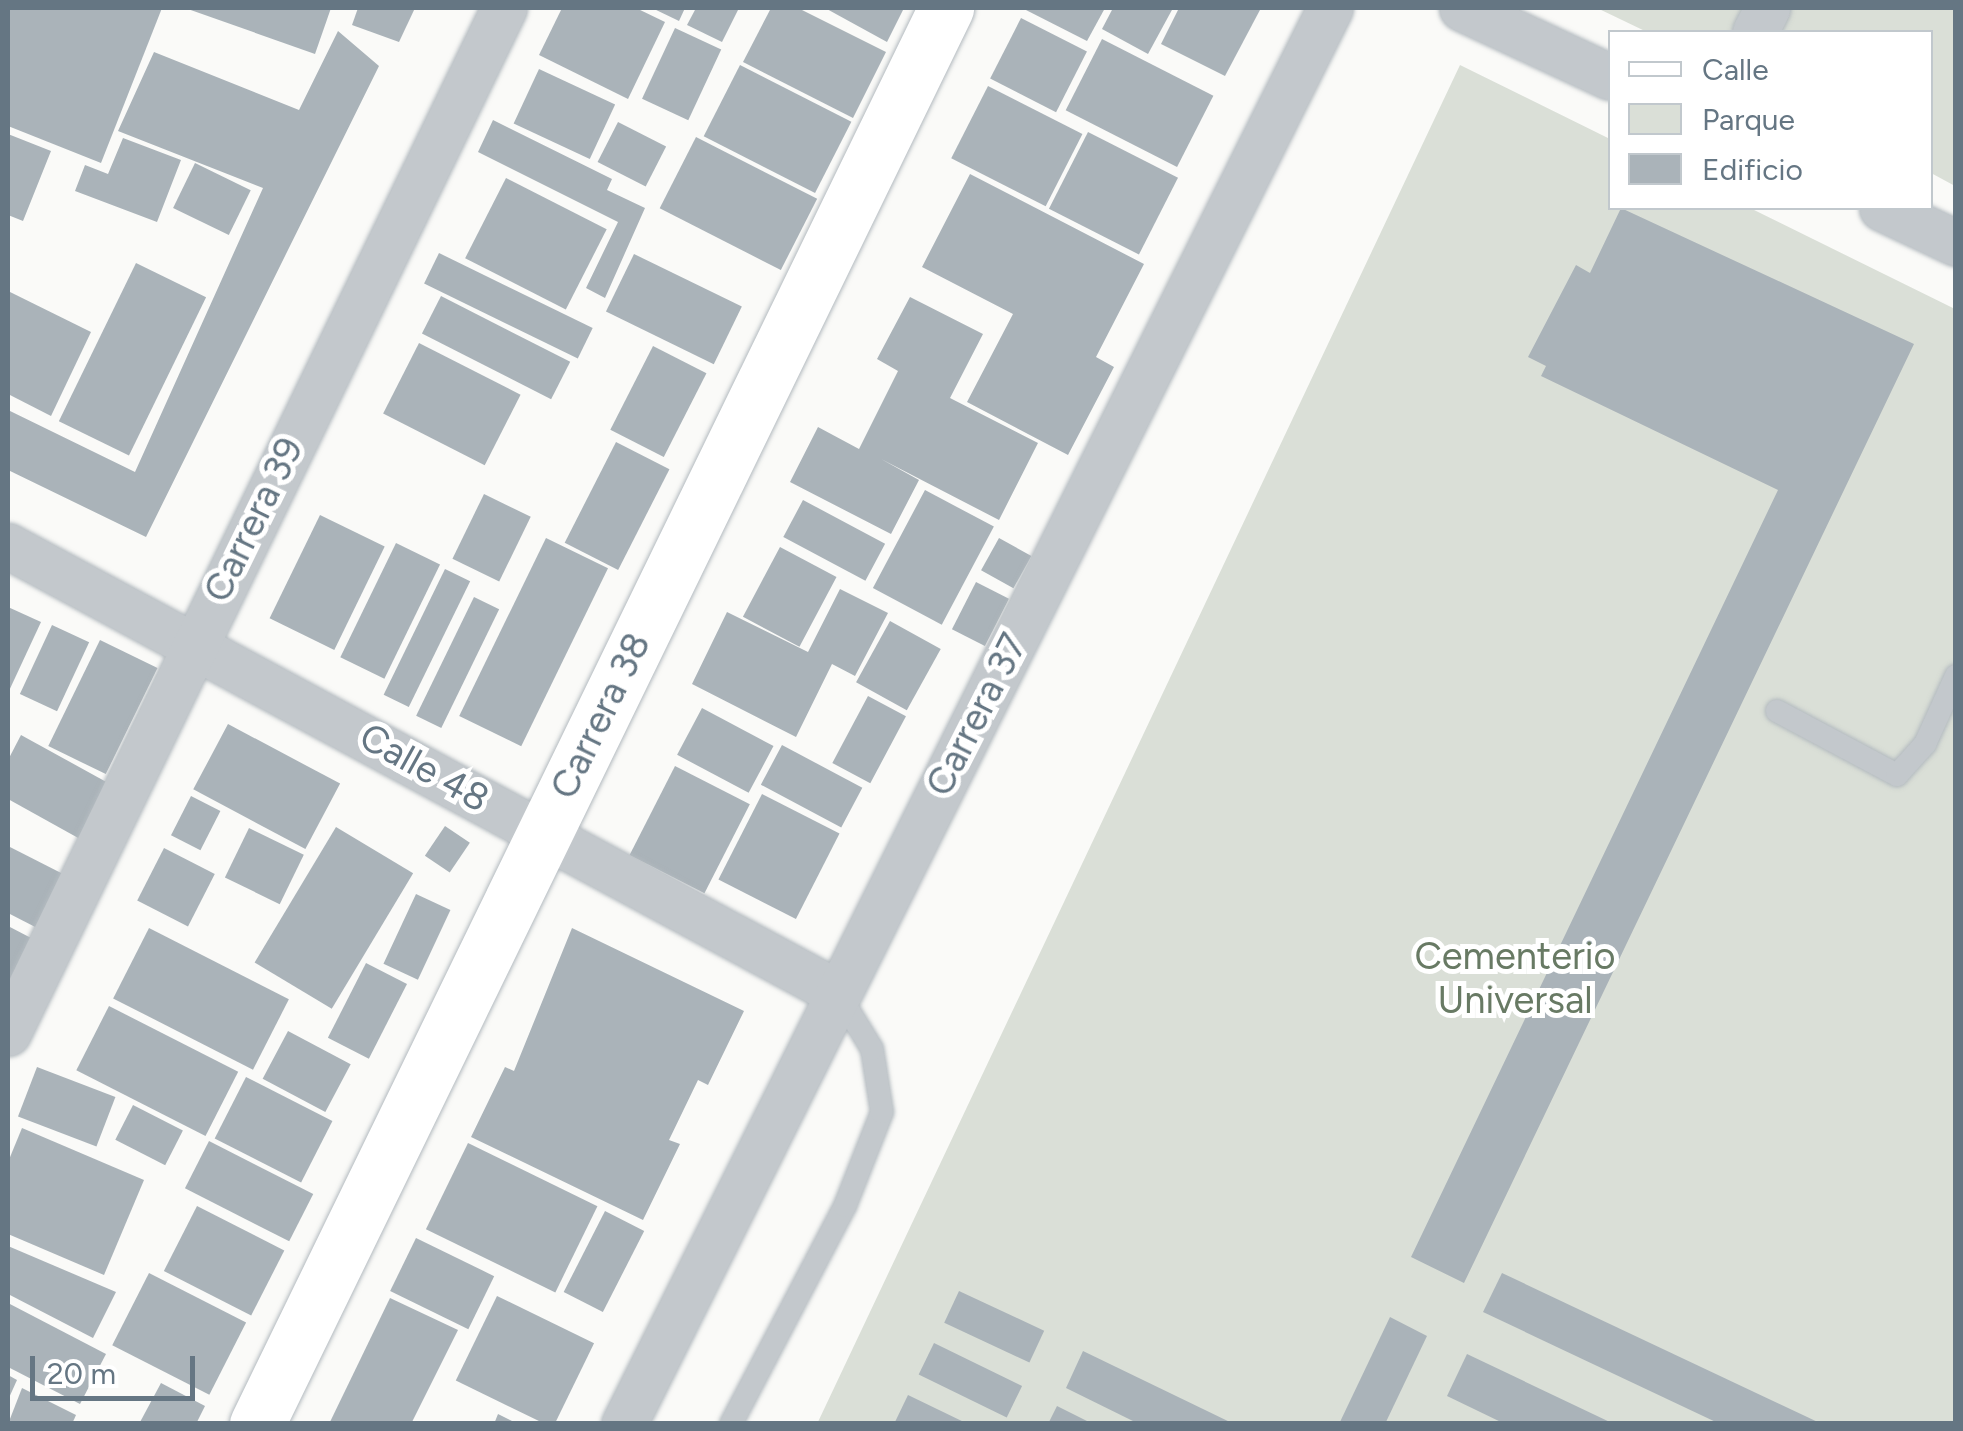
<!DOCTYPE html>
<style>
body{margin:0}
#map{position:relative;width:1963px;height:1431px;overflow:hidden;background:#fafaf8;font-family:Figtree,sans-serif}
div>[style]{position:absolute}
.green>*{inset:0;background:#dadfd7}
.building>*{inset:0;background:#aab3b9;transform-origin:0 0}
.roads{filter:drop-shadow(0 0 2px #b3babf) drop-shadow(0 0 2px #b3babf)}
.lane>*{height:22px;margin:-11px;padding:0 11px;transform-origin:11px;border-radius:11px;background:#c3c8cc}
.street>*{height:45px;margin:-22.5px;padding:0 22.5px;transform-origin:22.5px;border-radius:22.5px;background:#c3c8cc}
.secondary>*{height:55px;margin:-27.5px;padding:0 27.5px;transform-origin:27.5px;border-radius:27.5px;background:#fff}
span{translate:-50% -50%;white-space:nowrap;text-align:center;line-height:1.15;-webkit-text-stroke:10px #fff;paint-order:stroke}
.street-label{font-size:38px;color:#657683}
.park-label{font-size:38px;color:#687a64}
.frame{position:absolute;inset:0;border:10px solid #657683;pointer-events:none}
.legend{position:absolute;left:1608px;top:30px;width:325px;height:180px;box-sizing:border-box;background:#fff;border:2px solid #c1c8cd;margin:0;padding:12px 18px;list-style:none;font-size:30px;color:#657683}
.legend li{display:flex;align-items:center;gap:20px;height:50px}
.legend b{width:50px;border:2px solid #c1c8cd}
.scale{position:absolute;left:30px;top:1356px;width:165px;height:45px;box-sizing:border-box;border:5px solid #657683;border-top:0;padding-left:12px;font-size:30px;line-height:35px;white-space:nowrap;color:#657683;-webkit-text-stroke:8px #fff;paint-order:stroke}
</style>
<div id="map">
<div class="green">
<div style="clip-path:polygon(1597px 8px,1955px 8px,1955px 186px,1931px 173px,1930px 32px,1647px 32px)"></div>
<div style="clip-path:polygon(1460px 65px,1610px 139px,1610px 208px,1750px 208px,1955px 309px,1955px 1423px,817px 1424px)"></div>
</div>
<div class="building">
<div style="clip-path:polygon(8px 8px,162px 8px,101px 163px,8px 126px)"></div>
<div style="clip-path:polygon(185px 8px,331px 8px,315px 54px)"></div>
<div style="clip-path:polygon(358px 8px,415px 8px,399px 42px,352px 25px)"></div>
<div style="clip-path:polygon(562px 8px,636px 8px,665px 22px,628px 99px,539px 55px)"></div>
<div style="clip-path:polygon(652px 8px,685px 8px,679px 21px)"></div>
<div style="clip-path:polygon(696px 8px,739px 8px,722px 42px,687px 25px)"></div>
<div style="clip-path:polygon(771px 8px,798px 8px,886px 52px,853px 118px,743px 62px)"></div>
<div style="clip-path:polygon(825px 8px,904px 8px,887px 42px)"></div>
<div style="clip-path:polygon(1022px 8px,1105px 8px,1087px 41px)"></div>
<div style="clip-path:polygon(1113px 8px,1173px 8px,1148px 54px,1102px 29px)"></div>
<div style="clip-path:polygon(1179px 8px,1261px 8px,1225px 76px,1161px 44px)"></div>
<div style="left:1021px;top:18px;width:74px;height:68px;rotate:27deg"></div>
<div style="left:675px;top:28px;width:51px;height:78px;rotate:25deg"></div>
<div style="clip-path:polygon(338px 31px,379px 66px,146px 537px,8px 470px,8px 410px,135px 472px,263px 188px,118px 131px,154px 52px,299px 110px)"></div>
<div style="left:1102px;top:39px;width:125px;height:80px;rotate:27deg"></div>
<div style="left:740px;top:65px;width:125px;height:80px;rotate:27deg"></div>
<div style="left:539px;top:69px;width:84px;height:60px;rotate:25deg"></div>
<div style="left:988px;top:86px;width:106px;height:81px;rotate:27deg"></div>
<div style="clip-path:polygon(493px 120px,612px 179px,607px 190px,645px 208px,605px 298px,586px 288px,618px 222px,478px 152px)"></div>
<div style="left:618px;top:122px;width:54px;height:45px;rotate:27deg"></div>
<div style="left:1088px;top:132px;width:101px;height:86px;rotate:27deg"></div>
<div style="clip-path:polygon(8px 134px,51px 151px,23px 221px,8px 215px)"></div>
<div style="left:696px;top:137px;width:136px;height:80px;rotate:27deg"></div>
<div style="clip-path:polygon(123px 138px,181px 160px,157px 222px,75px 191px,85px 165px,108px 174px)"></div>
<div style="left:195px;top:163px;width:62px;height:50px;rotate:26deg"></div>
<div style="clip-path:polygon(970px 174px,1144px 264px,1096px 357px,1114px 367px,1068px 455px,967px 402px,1013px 314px,922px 267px)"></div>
<div style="left:506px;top:178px;width:113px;height:90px;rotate:27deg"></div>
<div style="clip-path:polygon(1621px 208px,1914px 344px,1464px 1283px,1411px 1257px,1778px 490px,1541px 376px,1546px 366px,1528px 357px,1576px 265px,1590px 273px)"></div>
<div style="left:439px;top:253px;width:171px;height:34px;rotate:26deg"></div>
<div style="left:634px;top:254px;width:120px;height:64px;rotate:26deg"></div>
<div style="left:136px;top:263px;width:78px;height:176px;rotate:26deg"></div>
<div style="clip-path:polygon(8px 291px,91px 332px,51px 416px,8px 394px)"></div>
<div style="left:441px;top:296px;width:145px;height:42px;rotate:27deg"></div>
<div style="clip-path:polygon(910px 297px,983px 334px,950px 398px,1038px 443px,999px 520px,881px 459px,919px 480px,891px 534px,790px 482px,818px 427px,859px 449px,898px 371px,877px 359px)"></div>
<div style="left:419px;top:343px;width:114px;height:79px;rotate:27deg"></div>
<div style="left:653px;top:346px;width:60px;height:94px;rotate:27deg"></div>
<div style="left:616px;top:442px;width:60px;height:113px;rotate:27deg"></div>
<div style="left:925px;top:490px;width:78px;height:111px;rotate:28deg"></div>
<div style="left:484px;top:494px;width:52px;height:72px;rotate:26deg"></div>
<div style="left:803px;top:500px;width:93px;height:42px;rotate:28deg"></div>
<div style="left:320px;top:515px;width:72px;height:115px;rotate:26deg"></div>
<div style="left:546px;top:538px;width:69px;height:198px;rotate:26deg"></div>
<div style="left:999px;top:538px;width:37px;height:37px;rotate:29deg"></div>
<div style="left:396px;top:543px;width:49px;height:127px;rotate:26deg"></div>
<div style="left:780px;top:547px;width:64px;height:79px;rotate:28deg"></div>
<div style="left:445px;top:569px;width:28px;height:140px;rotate:26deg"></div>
<div style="left:976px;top:582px;width:37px;height:53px;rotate:27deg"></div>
<div style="clip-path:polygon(840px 589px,888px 613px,855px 676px,832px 664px,796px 737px,692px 684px,727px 612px,808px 652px)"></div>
<div style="left:474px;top:597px;width:28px;height:132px;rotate:26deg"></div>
<div style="clip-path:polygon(8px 607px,41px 622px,8px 693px)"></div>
<div style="left:890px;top:621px;width:58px;height:70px;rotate:29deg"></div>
<div style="left:52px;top:625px;width:41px;height:76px;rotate:25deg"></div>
<div style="left:100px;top:640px;width:64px;height:118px;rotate:26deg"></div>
<div style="left:868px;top:696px;width:43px;height:76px;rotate:28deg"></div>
<div style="left:702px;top:708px;width:81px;height:53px;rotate:28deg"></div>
<div style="left:228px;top:724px;width:127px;height:74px;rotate:28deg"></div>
<div style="clip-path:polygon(21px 735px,110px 784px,80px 839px,8px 799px,8px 760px)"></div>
<div style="left:782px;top:745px;width:91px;height:45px;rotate:28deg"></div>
<div style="left:675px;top:766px;width:84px;height:100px;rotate:27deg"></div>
<div style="left:762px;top:794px;width:87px;height:96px;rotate:27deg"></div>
<div style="left:191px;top:796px;width:33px;height:44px;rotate:27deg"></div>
<div style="left:445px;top:826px;width:30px;height:36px;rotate:34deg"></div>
<div style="left:336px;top:827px;width:90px;height:158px;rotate:31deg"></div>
<div style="left:249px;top:828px;width:61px;height:55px;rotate:26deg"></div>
<div style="clip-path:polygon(8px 846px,67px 876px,41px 930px,8px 913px)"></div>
<div style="left:164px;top:848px;width:57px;height:59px;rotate:27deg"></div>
<div style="left:416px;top:894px;width:38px;height:77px;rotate:25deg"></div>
<div style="clip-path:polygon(8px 926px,33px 939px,8px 991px)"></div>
<div style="left:149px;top:928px;width:157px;height:79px;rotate:27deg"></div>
<div style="clip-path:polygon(572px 928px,744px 1011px,708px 1085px,698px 1080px,669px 1140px,680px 1144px,643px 1220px,471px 1137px,505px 1067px,514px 1071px)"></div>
<div style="left:366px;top:963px;width:46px;height:84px;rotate:27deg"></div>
<div style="left:109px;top:1006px;width:145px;height:72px;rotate:27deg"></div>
<div style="left:288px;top:1031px;width:71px;height:54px;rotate:28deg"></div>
<div style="left:37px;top:1067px;width:84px;height:53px;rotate:21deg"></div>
<div style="left:246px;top:1077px;width:97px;height:69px;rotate:27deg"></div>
<div style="left:133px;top:1105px;width:56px;height:39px;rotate:27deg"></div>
<div style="clip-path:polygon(22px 1128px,144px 1180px,104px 1275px,8px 1234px,8px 1162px)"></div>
<div style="left:209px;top:1141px;width:117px;height:53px;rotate:27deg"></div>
<div style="left:468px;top:1143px;width:144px;height:96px;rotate:26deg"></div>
<div style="left:197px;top:1206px;width:98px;height:73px;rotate:27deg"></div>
<div style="left:605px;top:1211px;width:44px;height:91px;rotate:27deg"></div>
<div style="left:416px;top:1238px;width:87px;height:59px;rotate:26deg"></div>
<div style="clip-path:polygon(8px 1246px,116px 1292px,93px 1338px,8px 1294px)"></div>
<div style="left:149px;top:1273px;width:109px;height:81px;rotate:27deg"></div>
<div style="clip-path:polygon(1502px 1273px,1822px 1424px,1720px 1424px,1483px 1312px)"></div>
<div style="left:959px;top:1291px;width:94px;height:35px;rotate:25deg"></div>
<div style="left:497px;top:1296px;width:108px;height:94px;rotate:26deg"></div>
<div style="clip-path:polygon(390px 1298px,458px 1330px,411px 1424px,329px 1424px)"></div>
<div style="clip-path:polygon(8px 1303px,106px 1354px,80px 1404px,8px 1367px)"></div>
<div style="clip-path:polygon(1390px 1317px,1427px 1336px,1385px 1424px,1339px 1424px)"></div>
<div style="left:934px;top:1343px;width:98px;height:35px;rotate:26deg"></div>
<div style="clip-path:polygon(1083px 1351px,1234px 1424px,1139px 1424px,1066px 1388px)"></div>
<div style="clip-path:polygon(1467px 1354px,1614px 1424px,1505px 1424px,1447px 1396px)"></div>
<div style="clip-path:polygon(8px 1375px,17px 1380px,8px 1400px)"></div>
<div style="clip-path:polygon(161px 1383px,205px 1406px,196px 1424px,139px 1424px)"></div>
<div style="clip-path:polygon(22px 1388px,76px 1415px,72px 1424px,8px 1424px)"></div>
<div style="clip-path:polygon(908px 1395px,968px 1424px,894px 1424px)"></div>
<div style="clip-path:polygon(1057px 1406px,1093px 1424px,1048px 1424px)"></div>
<div style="clip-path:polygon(498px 1414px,518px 1424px,494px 1424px)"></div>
</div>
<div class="roads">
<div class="lane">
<div style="left:1777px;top:711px;width:136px;rotate:28.1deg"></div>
<div style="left:1897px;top:775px;width:42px;rotate:-47.9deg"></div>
<div style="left:1925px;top:744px;width:75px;rotate:-65.5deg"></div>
<div style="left:731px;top:1424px;width:246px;rotate:-62.4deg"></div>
<div style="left:845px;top:1206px;width:101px;rotate:-68.5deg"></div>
<div style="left:882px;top:1112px;width:64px;rotate:-99deg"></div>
<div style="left:872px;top:1049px;width:66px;rotate:-121.3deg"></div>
</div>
<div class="street">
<div style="left:1462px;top:8px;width:163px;rotate:25deg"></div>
<div style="left:1755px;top:32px;width:27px;rotate:-63deg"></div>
<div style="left:1882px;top:208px;width:82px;rotate:25.3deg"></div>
<div style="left:8px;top:546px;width:943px;rotate:28.3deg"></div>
<div style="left:8px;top:1033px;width:1139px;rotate:-64.18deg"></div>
<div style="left:624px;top:1424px;width:1582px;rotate:-63.5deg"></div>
</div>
<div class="secondary">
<div style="left:257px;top:1424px;width:1575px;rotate:-64.05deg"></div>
</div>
</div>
<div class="street-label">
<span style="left:254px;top:520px;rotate:-64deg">Carrera 39</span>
<span style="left:977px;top:715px;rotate:-63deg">Carrera 37</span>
<span style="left:601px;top:716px;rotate:-64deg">Carrera 38</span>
<span style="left:424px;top:768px;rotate:29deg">Calle 48</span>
</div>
<div class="park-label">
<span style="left:1515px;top:979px">Cementerio<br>Universal</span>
</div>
<div class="frame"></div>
<ul class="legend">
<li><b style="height:12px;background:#fff"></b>Calle</li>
<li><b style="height:28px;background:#dadfd7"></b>Parque</li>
<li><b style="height:28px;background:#aab3b9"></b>Edificio</li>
</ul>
<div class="scale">20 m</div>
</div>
